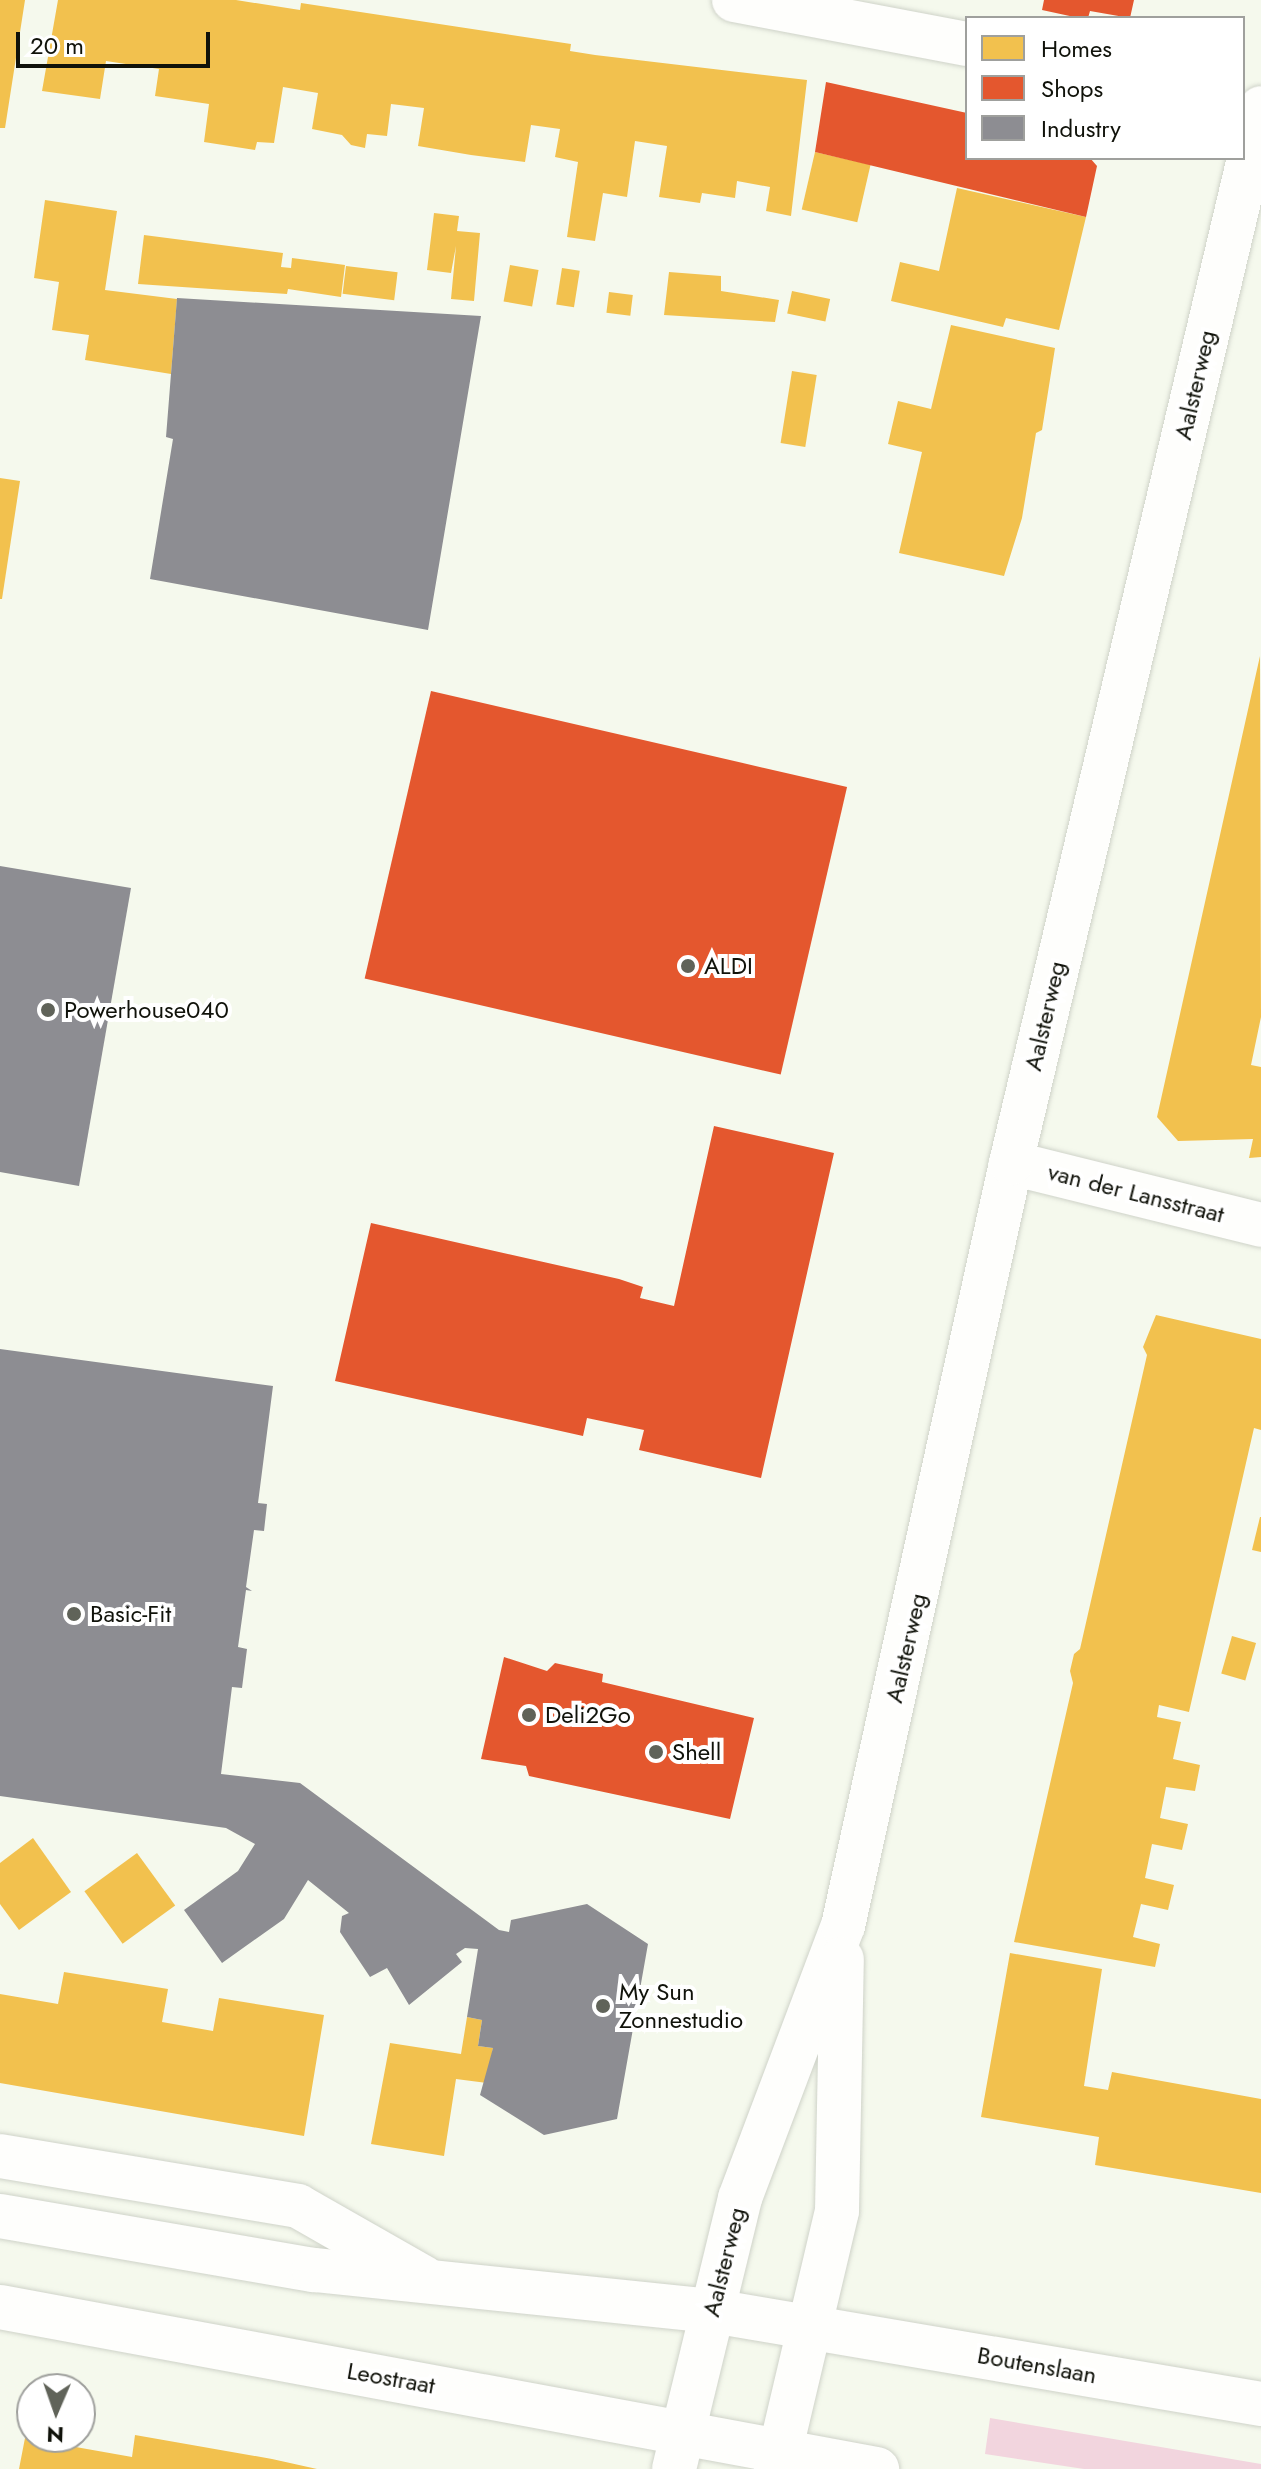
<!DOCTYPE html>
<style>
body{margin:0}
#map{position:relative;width:1261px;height:2469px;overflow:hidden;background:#f5f9ed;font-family:Jost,sans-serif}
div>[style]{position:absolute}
.green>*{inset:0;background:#f2d5de}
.homes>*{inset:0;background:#f2c14e;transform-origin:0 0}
.shops>*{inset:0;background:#e4572e;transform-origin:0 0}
.industry>*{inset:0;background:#8d8d92}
.roads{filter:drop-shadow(0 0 2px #cfd3c9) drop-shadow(0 0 2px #cfd3c9)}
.minor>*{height:44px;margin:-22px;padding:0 22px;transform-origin:22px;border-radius:22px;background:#fefefc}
.secondary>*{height:44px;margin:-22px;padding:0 22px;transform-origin:22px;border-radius:22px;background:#fefefc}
.primary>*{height:44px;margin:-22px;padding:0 22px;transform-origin:22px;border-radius:22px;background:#fefefc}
.dots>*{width:22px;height:22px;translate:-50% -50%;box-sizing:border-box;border:4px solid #fff;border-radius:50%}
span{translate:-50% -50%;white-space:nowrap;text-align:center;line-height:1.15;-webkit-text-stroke:8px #fff;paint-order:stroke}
.street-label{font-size:24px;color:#10120a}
.poi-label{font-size:24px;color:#10120a}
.left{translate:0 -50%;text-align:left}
.legend{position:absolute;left:965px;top:16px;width:280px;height:144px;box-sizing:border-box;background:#fff;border:2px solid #9fa09d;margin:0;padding:10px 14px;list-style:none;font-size:24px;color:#10120a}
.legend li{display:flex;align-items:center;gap:16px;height:40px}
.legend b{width:40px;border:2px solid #9fa09d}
.north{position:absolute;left:16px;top:2373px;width:80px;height:80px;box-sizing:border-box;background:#fff;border:2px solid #9fa09d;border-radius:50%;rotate:182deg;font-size:22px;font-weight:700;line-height:32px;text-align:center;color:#10120a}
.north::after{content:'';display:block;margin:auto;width:28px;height:36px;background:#606359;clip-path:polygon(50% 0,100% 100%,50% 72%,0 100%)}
.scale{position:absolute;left:16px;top:32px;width:194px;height:36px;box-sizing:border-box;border:4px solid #10120a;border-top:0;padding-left:10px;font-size:24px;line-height:28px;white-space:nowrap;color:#10120a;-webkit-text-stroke:6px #fff;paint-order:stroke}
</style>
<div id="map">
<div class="green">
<div style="clip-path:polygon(990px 2418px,1261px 2464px,1261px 2469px,1084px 2469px,985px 2454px)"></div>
</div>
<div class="homes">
<div style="clip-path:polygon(0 0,25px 0,5px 128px,0 128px)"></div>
<div style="clip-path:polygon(58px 0,236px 0,300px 10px,301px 3px,571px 44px,570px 51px,595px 55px,807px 80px,791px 216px,766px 211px,770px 187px,737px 181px,735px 198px,702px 193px,700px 203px,659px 197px,667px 146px,635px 141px,627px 197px,603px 193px,595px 241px,567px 237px,578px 162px,555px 157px,560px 129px,531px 125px,525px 162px,471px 155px,418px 146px,424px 108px,391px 104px,387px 136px,367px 134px,365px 148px,351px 145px,342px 135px,312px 129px,318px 93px,283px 87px,274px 143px,257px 142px,255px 150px,204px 142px,209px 104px,155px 96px,159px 69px,106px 61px,100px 99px,42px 91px)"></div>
<div style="left:815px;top:152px;width:57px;height:59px;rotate:13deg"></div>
<div style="clip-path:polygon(957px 188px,1086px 217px,1059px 330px,1006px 318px,1003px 327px,891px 301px,900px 262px,939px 271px)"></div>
<div style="clip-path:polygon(45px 200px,117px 211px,105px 290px,177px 299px,171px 374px,85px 360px,89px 335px,52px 330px,59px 282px,34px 278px)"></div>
<div style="clip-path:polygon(434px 213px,459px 216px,457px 231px,480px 233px,474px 301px,451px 299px,456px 246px,451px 273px,427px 270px)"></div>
<div style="clip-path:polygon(144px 235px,283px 253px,281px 267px,291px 268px,292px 258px,345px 265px,341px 297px,288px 289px,287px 294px,138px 284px)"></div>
<div style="left:510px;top:265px;width:29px;height:37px;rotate:10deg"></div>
<div style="left:346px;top:266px;width:52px;height:28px;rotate:7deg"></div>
<div style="left:562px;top:268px;width:18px;height:37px;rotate:9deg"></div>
<div style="clip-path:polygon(669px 272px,721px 276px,721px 291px,779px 300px,775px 322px,664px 315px)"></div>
<div style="left:792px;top:291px;width:39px;height:23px;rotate:12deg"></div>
<div style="left:609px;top:292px;width:24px;height:21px;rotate:7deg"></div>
<div style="clip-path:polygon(951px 325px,1055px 348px,1042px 430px,1036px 433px,1022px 518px,1004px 576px,899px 553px,922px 452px,888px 444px,898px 401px,931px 409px)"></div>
<div style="left:792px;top:371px;width:25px;height:73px;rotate:9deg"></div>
<div style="clip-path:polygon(0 478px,20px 481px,2px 599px,0 599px)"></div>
<div style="clip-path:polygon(1260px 656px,1261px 1017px,1251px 1065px,1261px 1067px,1261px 1157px,1249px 1158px,1253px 1139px,1178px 1141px,1157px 1117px)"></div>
<div style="clip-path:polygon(1156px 1315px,1261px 1339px,1261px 1430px,1254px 1428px,1189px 1712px,1159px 1705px,1157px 1717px,1181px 1722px,1173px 1759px,1200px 1765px,1195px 1791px,1166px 1787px,1160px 1818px,1188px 1824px,1182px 1850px,1152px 1844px,1145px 1878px,1174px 1885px,1168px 1910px,1141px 1904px,1133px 1937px,1160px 1944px,1155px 1967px,1014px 1942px,1073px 1683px,1070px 1671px,1074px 1654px,1080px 1649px,1142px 1377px,1147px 1355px,1143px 1347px)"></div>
<div style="clip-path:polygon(1260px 1517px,1261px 1517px,1261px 1552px,1252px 1550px)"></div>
<div style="left:1232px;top:1636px;width:25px;height:39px;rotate:16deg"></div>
<div style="clip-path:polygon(33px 1838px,71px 1892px,19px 1930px,0 1904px,0 1863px)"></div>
<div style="left:137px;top:1853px;width:65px;height:65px;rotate:54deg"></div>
<div style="clip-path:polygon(1010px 1953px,1102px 1969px,1084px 2086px,1108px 2090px,1112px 2072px,1261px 2099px,1261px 2193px,1095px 2165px,1099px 2137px,981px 2117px)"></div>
<div style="clip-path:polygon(64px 1972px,168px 1989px,162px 2022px,213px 2031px,219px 1998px,324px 2015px,304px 2136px,0 2083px,0 1994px,58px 2004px)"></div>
<div style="clip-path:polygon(467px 2017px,482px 2020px,478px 2046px,493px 2048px,487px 2083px,456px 2079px,444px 2156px,371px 2144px,390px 2043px,461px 2054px)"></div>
<div style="clip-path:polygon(135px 2435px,272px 2459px,317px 2469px,19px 2469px,25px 2438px,132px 2457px)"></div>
</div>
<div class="shops">
<div style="clip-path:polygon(1044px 0,1134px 0,1130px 18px,1090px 11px,1088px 18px,1079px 18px,1042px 10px)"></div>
<div style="clip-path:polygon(826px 82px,967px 113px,967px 158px,1090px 158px,1097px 166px,1086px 217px,815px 152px)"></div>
<div style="left:431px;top:691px;width:427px;height:295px;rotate:13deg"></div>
<div style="clip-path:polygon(714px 1126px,834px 1153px,761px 1478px,639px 1450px,644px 1430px,587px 1418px,583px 1436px,335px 1381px,371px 1223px,619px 1279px,643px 1287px,640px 1298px,674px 1306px)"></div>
<div style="clip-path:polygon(504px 1657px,547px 1671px,555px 1663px,603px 1674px,602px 1682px,754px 1718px,730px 1819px,529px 1776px,526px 1766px,481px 1759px)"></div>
</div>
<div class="industry">
<div style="clip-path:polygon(177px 298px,481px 316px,428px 630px,150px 579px,173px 439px,166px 437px)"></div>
<div style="clip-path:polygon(0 866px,131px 888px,79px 1186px,0 1172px)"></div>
<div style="clip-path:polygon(0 1349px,273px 1386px,258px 1503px,267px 1504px,264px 1531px,254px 1530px,246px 1587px,252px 1591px,246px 1590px,238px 1647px,247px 1649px,242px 1688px,232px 1687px,221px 1774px,300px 1783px,499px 1930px,509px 1932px,511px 1920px,587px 1904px,648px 1944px,617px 2119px,544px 2135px,480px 2095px,493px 2048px,478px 2046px,482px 2020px,467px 2017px,478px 1949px,465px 1948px,456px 1954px,462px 1962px,409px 2005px,387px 1968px,370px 1977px,340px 1932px,342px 1916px,349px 1913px,308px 1880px,284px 1919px,222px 1963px,184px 1910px,238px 1871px,255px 1844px,226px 1828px,0 1796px)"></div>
</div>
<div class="roads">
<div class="minor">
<div style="left:734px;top:0;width:237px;rotate:10.7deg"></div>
<div style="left:1011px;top:1163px;width:258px;rotate:13.9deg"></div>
<div style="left:0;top:2156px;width:302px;rotate:9.5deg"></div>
<div style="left:298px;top:2206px;width:145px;rotate:29.7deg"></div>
</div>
<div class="secondary">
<div style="left:674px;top:2469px;width:279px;rotate:-76.3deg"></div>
<div style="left:740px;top:2198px;width:291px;rotate:-69.3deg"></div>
<div style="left:843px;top:1926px;width:781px;rotate:-77.58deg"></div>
<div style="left:1011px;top:1163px;width:1084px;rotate:-76.67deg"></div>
<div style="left:776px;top:2469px;width:265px;rotate:-76.7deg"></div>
<div style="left:837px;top:2211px;width:252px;rotate:-88.9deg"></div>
</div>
<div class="primary">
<div style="left:0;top:2216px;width:319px;rotate:9.8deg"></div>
<div style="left:314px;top:2270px;width:401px;rotate:5.9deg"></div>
<div style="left:713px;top:2311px;width:556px;rotate:9.63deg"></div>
<div style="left:0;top:2307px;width:892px;rotate:10.47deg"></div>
</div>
</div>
<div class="dots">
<div style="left:688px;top:966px;background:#606359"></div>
<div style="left:48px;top:1010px;background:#606359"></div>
<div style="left:74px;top:1614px;background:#606359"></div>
<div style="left:529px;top:1715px;background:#606359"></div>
<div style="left:656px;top:1752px;background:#606359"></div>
<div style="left:603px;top:2006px;background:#606359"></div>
</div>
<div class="street-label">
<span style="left:1195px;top:385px;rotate:-77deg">Aalsterweg</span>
<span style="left:1045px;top:1016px;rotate:-77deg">Aalsterweg</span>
<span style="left:1136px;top:1193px;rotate:14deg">van der Lansstraat</span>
<span style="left:906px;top:1648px;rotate:-77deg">Aalsterweg</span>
<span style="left:724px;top:2262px;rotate:-76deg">Aalsterweg</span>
<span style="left:1037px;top:2365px;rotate:10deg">Boutenslaan</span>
<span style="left:391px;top:2378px;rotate:10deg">Leostraat</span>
</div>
<div class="poi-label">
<span class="left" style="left:704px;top:966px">ALDI</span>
<span class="left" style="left:64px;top:1010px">Powerhouse040</span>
<span class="left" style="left:90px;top:1614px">Basic-Fit</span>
<span class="left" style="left:545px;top:1715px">Deli2Go</span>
<span class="left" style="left:672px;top:1752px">Shell</span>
<span class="left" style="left:619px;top:2006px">My Sun<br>Zonnestudio</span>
</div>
<ul class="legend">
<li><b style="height:22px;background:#f2c14e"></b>Homes</li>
<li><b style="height:22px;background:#e4572e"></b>Shops</li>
<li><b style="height:22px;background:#8d8d92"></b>Industry</li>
</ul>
<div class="north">N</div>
<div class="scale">20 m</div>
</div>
